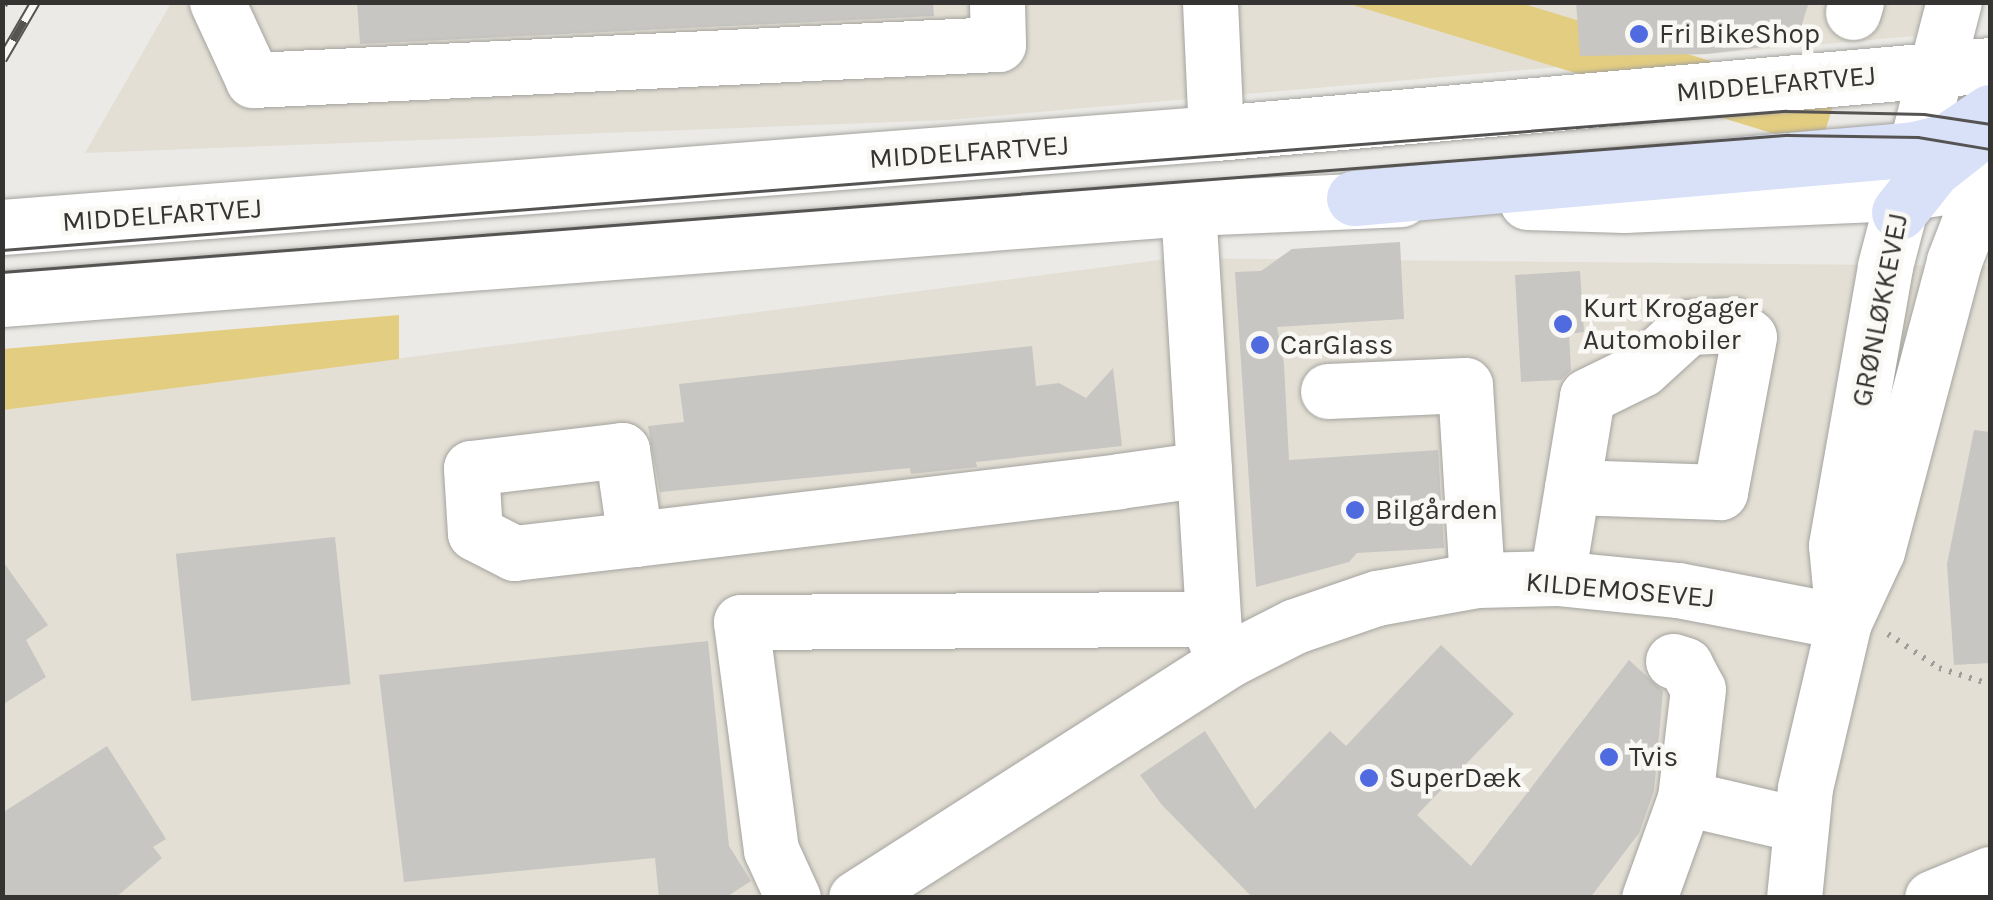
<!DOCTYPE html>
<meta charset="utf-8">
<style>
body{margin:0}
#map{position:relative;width:1993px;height:900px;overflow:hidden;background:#ebeae6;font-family:Karla,sans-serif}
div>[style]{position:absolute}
.built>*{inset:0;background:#e3dfd4}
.green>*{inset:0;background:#e3cd81;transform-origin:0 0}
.building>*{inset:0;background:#c7c6c2;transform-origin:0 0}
.path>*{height:6px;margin-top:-3px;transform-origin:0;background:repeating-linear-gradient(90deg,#9d9c99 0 2.5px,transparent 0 10.5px)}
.roads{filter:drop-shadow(0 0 2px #a4a39f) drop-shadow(0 0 2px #a4a39f)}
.minor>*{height:55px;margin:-27.5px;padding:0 27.5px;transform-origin:27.5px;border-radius:27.5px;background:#fff}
.major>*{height:55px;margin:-27.5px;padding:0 27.5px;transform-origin:27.5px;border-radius:27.5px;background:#d9e1f8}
.tram>*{height:2.5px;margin:-1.25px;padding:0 1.25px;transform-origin:1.25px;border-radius:1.25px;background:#555452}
.rail>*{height:11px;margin-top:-5.5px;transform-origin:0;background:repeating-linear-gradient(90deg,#f9f8f4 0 22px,#555452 0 44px);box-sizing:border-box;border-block:2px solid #555452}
.dots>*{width:28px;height:28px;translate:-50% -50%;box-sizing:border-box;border:5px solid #f9f8f4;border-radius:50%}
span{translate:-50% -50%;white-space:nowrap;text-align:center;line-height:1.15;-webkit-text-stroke:9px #f9f8f4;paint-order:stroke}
.poi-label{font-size:28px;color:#353433}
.left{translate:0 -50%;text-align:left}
.street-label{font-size:28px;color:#353433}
.frame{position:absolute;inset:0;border:5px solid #353433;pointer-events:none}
</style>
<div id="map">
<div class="built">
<div style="clip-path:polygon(171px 3px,1926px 3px,1915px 36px,948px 120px,85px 153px)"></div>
<div style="clip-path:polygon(1174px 258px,1990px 266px,1990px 897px,3px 897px,2px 410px)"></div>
</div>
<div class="green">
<div style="left:1835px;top:99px;width:51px;height:1786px;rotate:107deg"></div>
<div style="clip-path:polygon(399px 315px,399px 359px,3px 410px,3px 349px)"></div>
</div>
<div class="building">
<div style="clip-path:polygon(357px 2px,933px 2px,934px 16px,360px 44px)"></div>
<div style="clip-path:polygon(1576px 2px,1809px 2px,1796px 43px,1706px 54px,1580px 56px)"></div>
<div style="clip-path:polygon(1400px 242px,1404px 319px,1277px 327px,1284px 364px,1289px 460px,1438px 450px,1444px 548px,1357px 553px,1349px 562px,1256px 587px,1235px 272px,1261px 271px,1292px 249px)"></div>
<div style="clip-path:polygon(1580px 271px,1584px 332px,1569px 334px,1571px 370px,1561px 380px,1521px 382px,1515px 275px)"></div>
<div style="clip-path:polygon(1032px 346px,1036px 386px,1059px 383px,1086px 398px,1113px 368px,1122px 446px,976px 462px,977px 467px,911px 474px,910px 468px,660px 492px,648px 426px,684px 422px,679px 384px)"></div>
<div style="clip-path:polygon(1974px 430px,1990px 432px,1990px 663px,1954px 665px,1947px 564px)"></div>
<div style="left:335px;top:537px;width:148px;height:160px;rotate:84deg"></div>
<div style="clip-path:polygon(2px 560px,48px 625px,26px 640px,46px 677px,2px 705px)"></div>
<div style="clip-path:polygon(708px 641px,729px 846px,751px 881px,725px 898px,659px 898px,655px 858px,404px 882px,379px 675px)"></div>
<div style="clip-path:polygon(1441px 645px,1514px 714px,1417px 815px,1471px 866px,1629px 660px,1663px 691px,1654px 791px,1639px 833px,1590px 898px,1253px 898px,1162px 805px,1140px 775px,1205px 731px,1255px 809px,1330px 731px,1346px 746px)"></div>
<div style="clip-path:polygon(107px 746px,166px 839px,153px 847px,162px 858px,115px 898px,2px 898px,2px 813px)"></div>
</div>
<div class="path">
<div style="left:1888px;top:634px;width:61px;rotate:33.7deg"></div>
<div style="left:1939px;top:668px;width:53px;rotate:17.4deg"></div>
</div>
<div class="roads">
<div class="minor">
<div style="left:217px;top:2px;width:86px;rotate:65.2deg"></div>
<div style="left:253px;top:80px;width:746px;rotate:-2.77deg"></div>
<div style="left:998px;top:44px;width:42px;rotate:-91.4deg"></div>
<div style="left:1210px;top:2px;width:131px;rotate:87.4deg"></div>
<div style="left:1853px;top:12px;width:10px;rotate:-73deg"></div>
<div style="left:1527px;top:202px;width:97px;rotate:1.8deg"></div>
<div style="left:1624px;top:205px;width:280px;rotate:-2.5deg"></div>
<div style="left:1904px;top:193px;width:87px;rotate:-8.6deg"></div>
<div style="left:1188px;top:208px;width:412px;rotate:86.5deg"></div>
<div style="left:1213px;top:619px;width:20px;rotate:84deg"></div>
<div style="left:1215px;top:639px;width:17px;rotate:57deg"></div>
<div style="left:2px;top:227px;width:1218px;rotate:-4.43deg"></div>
<div style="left:1216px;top:133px;width:777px;rotate:-5.02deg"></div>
<div style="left:2px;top:299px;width:1189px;rotate:-4.39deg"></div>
<div style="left:1188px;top:208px;width:213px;rotate:-2.4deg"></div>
<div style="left:1328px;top:391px;width:137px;rotate:-2.5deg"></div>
<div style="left:1465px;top:385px;width:195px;rotate:86.5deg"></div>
<div style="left:635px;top:539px;width:90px;rotate:-98.3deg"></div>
<div style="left:622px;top:450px;width:152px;rotate:173.2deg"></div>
<div style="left:471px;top:468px;width:65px;rotate:86.5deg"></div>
<div style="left:475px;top:533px;width:44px;rotate:27.1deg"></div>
<div style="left:514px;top:553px;width:122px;rotate:-6.6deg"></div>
<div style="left:635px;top:539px;width:487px;rotate:-6.8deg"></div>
<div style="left:1119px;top:481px;width:86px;rotate:-8deg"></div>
<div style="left:1557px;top:578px;width:184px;rotate:-80.6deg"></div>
<div style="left:1587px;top:396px;width:61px;rotate:-26.1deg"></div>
<div style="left:1642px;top:369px;width:62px;rotate:-42.4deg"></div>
<div style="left:1688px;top:327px;width:46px;rotate:-2.5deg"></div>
<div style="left:1734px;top:325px;width:19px;rotate:39deg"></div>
<div style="left:1749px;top:337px;width:158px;rotate:100.6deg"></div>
<div style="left:1720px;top:492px;width:148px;rotate:-178.1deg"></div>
<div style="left:1843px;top:619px;width:74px;rotate:-95.4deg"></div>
<div style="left:1836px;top:545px;width:283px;rotate:-80deg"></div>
<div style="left:1885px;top:266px;width:273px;rotate:-75.4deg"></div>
<div style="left:1673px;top:661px;width:13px;rotate:18deg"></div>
<div style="left:1685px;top:665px;width:27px;rotate:62deg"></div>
<div style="left:1698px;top:689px;width:110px;rotate:96.8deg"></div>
<div style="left:1685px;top:798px;width:119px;rotate:13.1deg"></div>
<div style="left:793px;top:898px;width:53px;rotate:-114.6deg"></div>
<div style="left:771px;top:850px;width:230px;rotate:-97.5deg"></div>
<div style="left:741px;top:622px;width:472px;rotate:-0.4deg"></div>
<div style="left:856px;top:898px;width:442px;rotate:-32.6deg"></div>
<div style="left:1228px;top:660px;width:75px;rotate:-26.9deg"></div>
<div style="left:1295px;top:626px;width:87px;rotate:-18.9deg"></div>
<div style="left:1377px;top:598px;width:102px;rotate:-10.2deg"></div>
<div style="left:1477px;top:580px;width:80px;rotate:-1.4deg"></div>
<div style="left:1557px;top:578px;width:122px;rotate:5.7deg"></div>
<div style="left:1678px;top:590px;width:169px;rotate:10.9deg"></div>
<div style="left:1649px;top:898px;width:106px;rotate:-70.2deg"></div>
<div style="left:1794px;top:898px;width:111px;rotate:-84.3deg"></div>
<div style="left:1805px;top:788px;width:171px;rotate:-76.8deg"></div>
<div style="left:1844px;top:622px;width:78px;rotate:-65.1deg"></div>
<div style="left:1877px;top:551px;width:300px;rotate:-75.1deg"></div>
<div style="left:1954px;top:261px;width:101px;rotate:-69deg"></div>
<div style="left:1932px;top:898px;width:63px;rotate:-22.5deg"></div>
</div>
<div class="major">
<div style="left:1354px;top:198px;width:563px;rotate:-4.99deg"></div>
<div style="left:1915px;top:149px;width:33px;rotate:-14deg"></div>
<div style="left:1947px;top:141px;width:52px;rotate:-34deg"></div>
<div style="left:1899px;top:212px;width:55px;rotate:-51.7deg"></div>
<div style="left:1933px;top:169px;width:47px;rotate:-38.1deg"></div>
</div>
</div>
<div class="tram">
<div style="left:2px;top:250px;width:1789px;rotate:-4.46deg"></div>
<div style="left:1786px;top:111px;width:138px;rotate:1.2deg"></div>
<div style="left:1924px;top:114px;width:67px;rotate:8.6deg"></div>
<div style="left:2px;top:272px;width:1791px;rotate:-4.39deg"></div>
<div style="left:1788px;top:135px;width:130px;rotate:0.9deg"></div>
<div style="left:1918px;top:137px;width:73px;rotate:9.5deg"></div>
</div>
<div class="rail">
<div style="left:2px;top:4px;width:2px;rotate:-63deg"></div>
<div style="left:2px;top:59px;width:66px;rotate:-59.9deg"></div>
</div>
<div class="dots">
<div style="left:1639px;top:34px;background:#506adf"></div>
<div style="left:1563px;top:324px;background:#506adf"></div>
<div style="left:1260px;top:345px;background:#506adf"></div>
<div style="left:1355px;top:510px;background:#506adf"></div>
<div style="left:1609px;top:757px;background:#506adf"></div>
<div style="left:1369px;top:778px;background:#506adf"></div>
</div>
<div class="poi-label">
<span class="left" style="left:1659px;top:34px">Fri BikeShop</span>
<span class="left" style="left:1583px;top:324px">Kurt Krogager<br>Automobiler</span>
<span class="left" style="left:1280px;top:345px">CarGlass</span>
<span class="left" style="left:1375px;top:510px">Bilgården</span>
<span class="left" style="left:1629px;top:757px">Tvis</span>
<span class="left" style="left:1389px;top:778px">SuperDæk</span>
</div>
<div class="street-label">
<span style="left:1776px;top:84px;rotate:-5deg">MIDDELFARTVEJ</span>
<span style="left:969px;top:152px;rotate:-4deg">MIDDELFARTVEJ</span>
<span style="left:162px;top:215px;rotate:-4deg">MIDDELFARTVEJ</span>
<span style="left:1880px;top:310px;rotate:-79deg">GRØNLØKKEVEJ</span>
<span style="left:1620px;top:590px;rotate:5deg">KILDEMOSEVEJ</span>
</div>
<div class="frame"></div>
</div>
